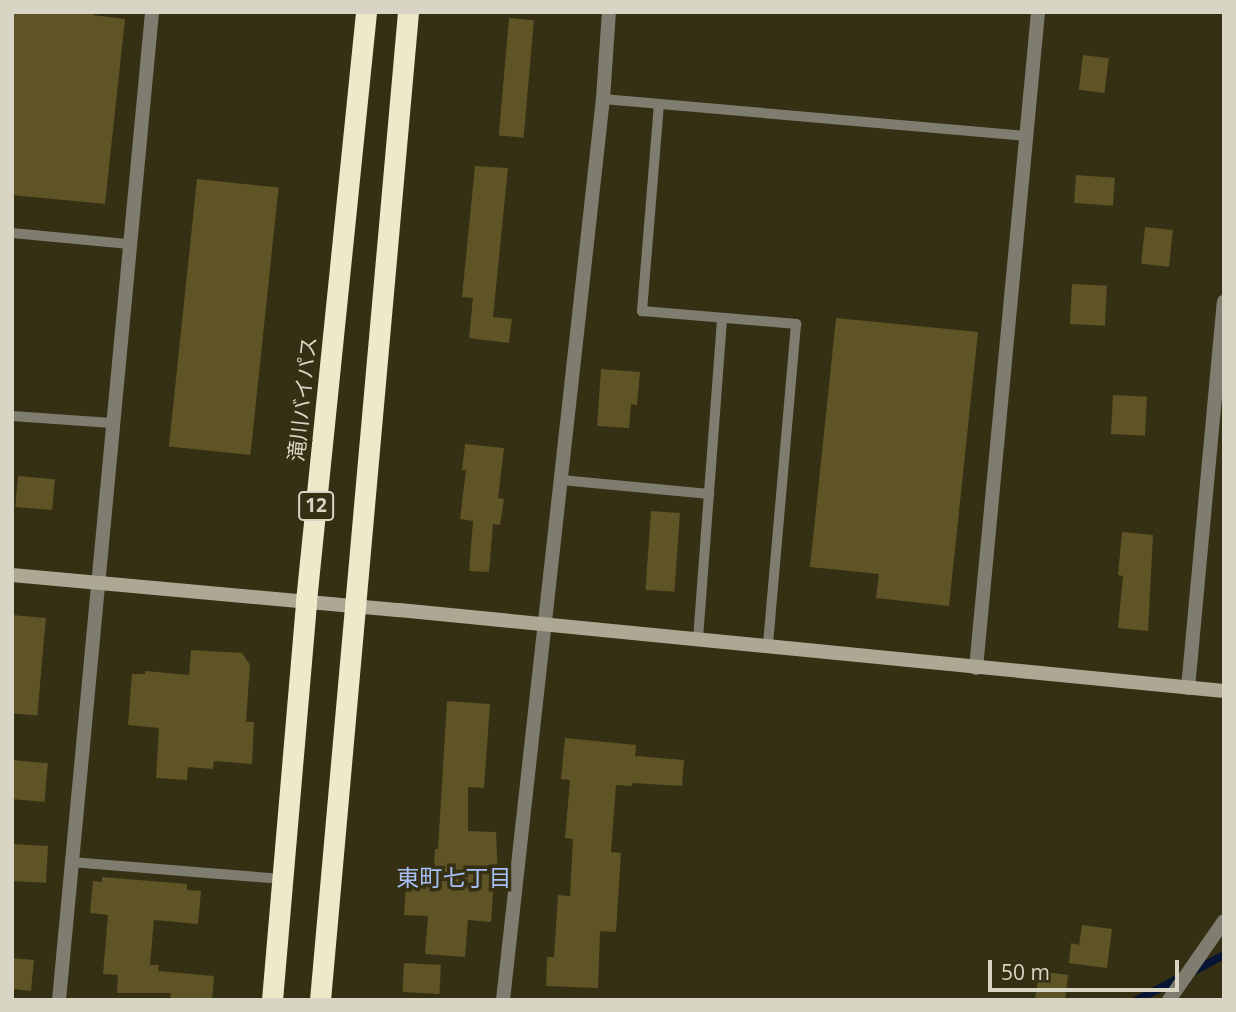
<!DOCTYPE html>
<meta charset="utf-8">
<style>
body{margin:0}
#map{position:relative;width:1236px;height:1012px;overflow:hidden;background:#352f14;font-family:"Open Sans","Noto Sans JP",sans-serif}
div>[style]{position:absolute}
.stream>*{height:8px;margin:-4px;padding:0 4px;transform-origin:4px;border-radius:4px;background:#071434}
.building>*{inset:0;background:#5e5426;transform-origin:0 0}
.lane>*{height:10px;margin:-5px;padding:0 5px;transform-origin:5px;border-radius:5px;background:#7f7c70}
.street>*{height:14px;margin:-7px;padding:0 7px;transform-origin:7px;border-radius:7px;background:#7f7c70}
.secondary>*{height:14px;margin:-7px;padding:0 7px;transform-origin:7px;border-radius:7px;background:#aca894}
.highway>*{height:21px;margin:-10.5px;padding:0 10.5px;transform-origin:10.5px;border-radius:10.5px;background:#efe9c9}
span{translate:-50% -50%;white-space:nowrap;text-align:center;line-height:1.15;-webkit-text-stroke:7px #352f14;paint-order:stroke}
.shield-label span{padding:2px 5px;background:#352f14;border:2px solid;border-radius:5px;-webkit-text-stroke-width:0}
.shield-label{font-size:19px;color:#d8d5c5;font-weight:700}
.street-label{font-size:21px;color:#d8d5c5}
.neighbourhood-label{font-size:23px;color:#a7c0f5}
.frame{position:absolute;inset:0;border:14px solid #d8d5c5;pointer-events:none}
.scale{position:absolute;left:988px;top:960px;width:191px;height:32px;box-sizing:border-box;border:4px solid #d8d5c5;border-top:0;padding-left:9px;font-size:21px;line-height:24px;white-space:nowrap;color:#d8d5c5;-webkit-text-stroke:5px #352f14;paint-order:stroke}
</style>
<div id="map">
<div class="stream">
<div style="left:1192px;top:972px;width:36px;rotate:-28deg"></div>
<div style="left:1137px;top:1000px;width:50px;rotate:-27.6deg"></div>
</div>
<div class="building">
<div style="clip-path:polygon(12px 12px,93px 12px,93px 15px,125px 19px,105px 204px,12px 195px)"></div>
<div style="left:509px;top:18px;width:25px;height:118px;rotate:5deg"></div>
<div style="left:1083px;top:55px;width:26px;height:35px;rotate:7deg"></div>
<div style="clip-path:polygon(475px 166px,508px 168px,493px 317px,512px 319px,509px 343px,469px 338px,473px 298px,462px 297px)"></div>
<div style="left:1076px;top:175px;width:39px;height:28px;rotate:4deg"></div>
<div style="left:197px;top:179px;width:82px;height:269px;rotate:6deg"></div>
<div style="left:1145px;top:227px;width:28px;height:37px;rotate:6deg"></div>
<div style="left:1072px;top:284px;width:35px;height:40px;rotate:3deg"></div>
<div style="clip-path:polygon(836px 318px,978px 332px,949px 606px,876px 598px,879px 574px,810px 567px)"></div>
<div style="clip-path:polygon(601px 369px,640px 372px,637px 405px,631px 404px,629px 428px,597px 426px)"></div>
<div style="left:1113px;top:395px;width:34px;height:39px;rotate:3deg"></div>
<div style="clip-path:polygon(465px 444px,504px 448px,498px 498px,504px 499px,500px 525px,493px 524px,489px 572px,469px 571px,473px 521px,460px 519px,466px 470px,462px 470px)"></div>
<div style="left:18px;top:476px;width:37px;height:31px;rotate:5deg"></div>
<div style="left:651px;top:511px;width:29px;height:79px;rotate:4deg"></div>
<div style="clip-path:polygon(1122px 532px,1153px 535px,1148px 631px,1118px 628px,1123px 576px,1118px 575px)"></div>
<div style="left:12px;top:615px;width:34px;height:98px;rotate:5deg"></div>
<div style="clip-path:polygon(191px 650px,242px 653px,250px 665px,246px 722px,254px 722px,252px 764px,214px 761px,213px 769px,188px 767px,187px 780px,156px 778px,159px 728px,128px 725px,132px 674px,145px 674px,145px 671px,189px 675px)"></div>
<div style="clip-path:polygon(447px 701px,490px 704px,484px 788px,468px 787px,468px 831px,496px 832px,498px 880px,494px 880px,491px 922px,468px 920px,465px 957px,425px 954px,428px 916px,404px 915px,406px 885px,433px 886px,435px 849px,438px 849px)"></div>
<div style="clip-path:polygon(565px 738px,636px 745px,635px 756px,684px 760px,682px 786px,632px 783px,632px 786px,616px 785px,611px 852px,621px 853px,616px 932px,600px 931px,598px 988px,546px 986px,547px 957px,554px 957px,558px 895px,570px 896px,573px 839px,565px 838px,570px 780px,561px 779px)"></div>
<div style="left:12px;top:760px;width:36px;height:39px;rotate:5deg"></div>
<div style="left:12px;top:844px;width:36px;height:37px;rotate:3deg"></div>
<div style="clip-path:polygon(102px 877px,187px 884px,187px 890px,201px 891px,198px 924px,154px 920px,150px 965px,159px 965px,158px 971px,214px 976px,212px 1000px,170px 998px,171px 993px,117px 993px,118px 975px,103px 974px,108px 915px,90px 913px,93px 881px,102px 882px)"></div>
<div style="clip-path:polygon(1082px 925px,1112px 929px,1107px 968px,1069px 963px,1071px 943px,1079px 945px)"></div>
<div style="clip-path:polygon(12px 958px,34px 960px,31px 991px,12px 989px)"></div>
<div style="left:404px;top:963px;width:37px;height:29px;rotate:3deg"></div>
<div style="clip-path:polygon(1039px 971px,1068px 975px,1065px 1000px,1035px 1000px)"></div>
</div>
<div class="lane">
<div style="left:603px;top:99px;width:426px;rotate:5deg"></div>
<div style="left:659px;top:104px;width:208px;rotate:94.7deg"></div>
<div style="left:642px;top:311px;width:155px;rotate:4.8deg"></div>
<div style="left:796px;top:324px;width:323px;rotate:95deg"></div>
<div style="left:12px;top:233px;width:118px;rotate:5.4deg"></div>
<div style="left:12px;top:416px;width:100px;rotate:4deg"></div>
<div style="left:561px;top:480px;width:149px;rotate:5.4deg"></div>
<div style="left:698px;top:639px;width:321px;rotate:-85.7deg"></div>
<div style="left:71px;top:862px;width:212px;rotate:4.6deg"></div>
</div>
<div class="street">
<div style="left:976px;top:668px;width:659px;rotate:-84.6deg"></div>
<div style="left:1188px;top:688px;width:388px;rotate:-84.7deg"></div>
<div style="left:59px;top:1000px;width:992px;rotate:-84.62deg"></div>
<div style="left:503px;top:1000px;width:907px;rotate:-83.67deg"></div>
<div style="left:603px;top:99px;width:87px;rotate:-86.1deg"></div>
<div style="left:1169px;top:1000px;width:96px;rotate:-55.2deg"></div>
</div>
<div class="secondary">
<div style="left:12px;top:575px;width:389px;rotate:5.2deg"></div>
<div style="left:399px;top:610px;width:829px;rotate:5.61deg"></div>
</div>
<div class="highway">
<div style="left:272px;top:1000px;width:400px;rotate:-85.1deg"></div>
<div style="left:306px;top:601px;width:592px;rotate:-84.18deg"></div>
<div style="left:320px;top:1000px;width:992px;rotate:-84.91deg"></div>
</div>
<div class="shield-label">
<span style="left:316px;top:506px">12</span>
</div>
<div class="street-label">
<span style="left:302px;top:399px;rotate:-84deg">滝川バイパス</span>
</div>
<div class="neighbourhood-label">
<span style="left:454px;top:877px">東町七丁目</span>
</div>
<div class="frame"></div>
<div class="scale">50 m</div>
</div>
